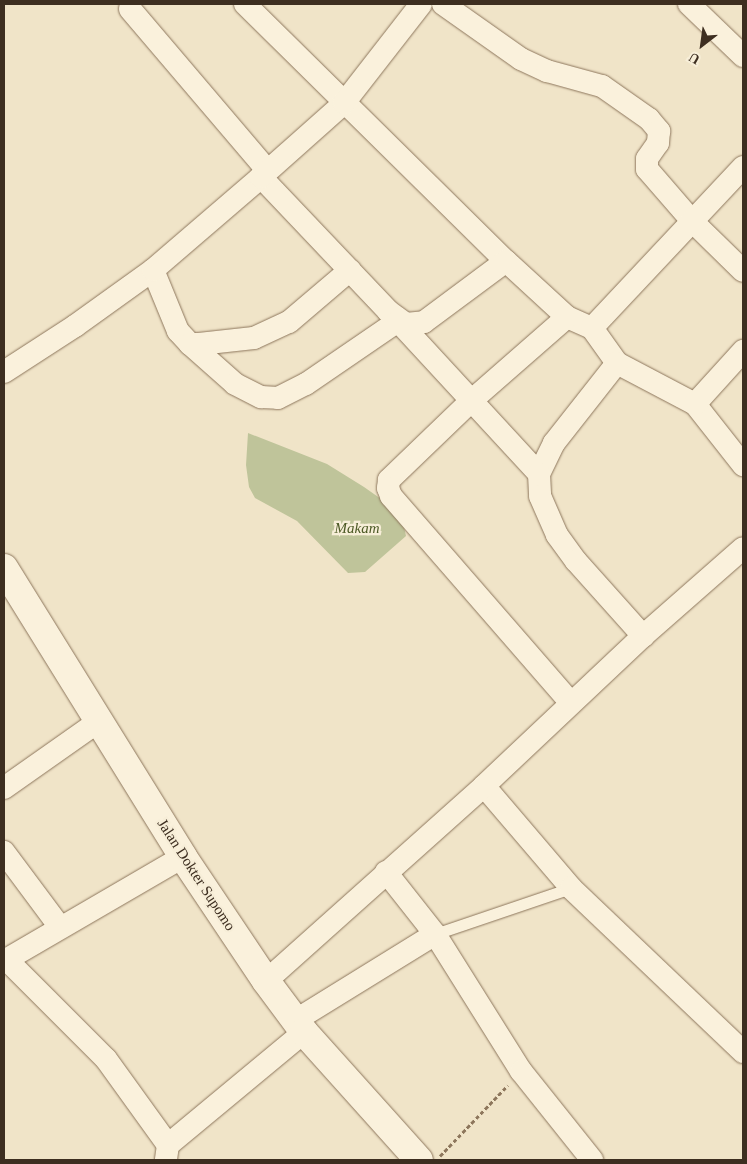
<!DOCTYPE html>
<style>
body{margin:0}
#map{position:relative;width:747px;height:1164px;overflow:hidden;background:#f0e4c8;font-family:Georgia,serif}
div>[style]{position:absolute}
.cemetery>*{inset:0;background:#bfc49a}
.path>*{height:3px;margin-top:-1.5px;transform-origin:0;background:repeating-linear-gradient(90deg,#8d765c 0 4px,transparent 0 6.5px)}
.roads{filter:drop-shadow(0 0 1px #8d765c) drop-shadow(0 0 1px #8d765c)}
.service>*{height:11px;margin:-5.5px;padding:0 5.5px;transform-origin:5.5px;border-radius:5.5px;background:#faf1dc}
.minor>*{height:22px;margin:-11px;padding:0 11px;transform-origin:11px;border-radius:11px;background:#faf1dc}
.tertiary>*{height:28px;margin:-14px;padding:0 14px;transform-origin:14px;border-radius:14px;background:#faf1dc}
span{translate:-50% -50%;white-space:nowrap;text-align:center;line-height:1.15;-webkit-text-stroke:4.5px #f7eed8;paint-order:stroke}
.park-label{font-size:15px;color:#4d5a26;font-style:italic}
.street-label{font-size:15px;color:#3d2e20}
.frame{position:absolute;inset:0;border:5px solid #3d2e20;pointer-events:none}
.north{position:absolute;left:677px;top:20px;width:50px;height:50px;-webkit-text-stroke:4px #f7eed8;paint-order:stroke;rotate:210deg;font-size:14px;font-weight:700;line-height:20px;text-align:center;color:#3d2e20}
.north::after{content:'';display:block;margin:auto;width:18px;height:22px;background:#3d2e20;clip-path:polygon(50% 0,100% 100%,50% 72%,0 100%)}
</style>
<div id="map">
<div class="cemetery">
<div style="clip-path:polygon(248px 433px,327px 464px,364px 487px,401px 513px,406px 536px,365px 572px,348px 573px,297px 521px,255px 498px,249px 487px,246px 465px)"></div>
</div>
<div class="path">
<div style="left:440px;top:1156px;width:98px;rotate:-46.2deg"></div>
</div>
<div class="roads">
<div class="service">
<div style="left:435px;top:934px;width:144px;rotate:-18.7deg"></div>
</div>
<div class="minor">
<div style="left:245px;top:4px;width:366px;rotate:44.6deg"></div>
<div style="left:506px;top:261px;width:83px;rotate:42.6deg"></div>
<div style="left:567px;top:317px;width:27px;rotate:24deg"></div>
<div style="left:592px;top:328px;width:43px;rotate:54.5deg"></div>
<div style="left:617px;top:363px;width:88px;rotate:27.7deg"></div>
<div style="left:695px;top:404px;width:78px;rotate:51.8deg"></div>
<div style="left:443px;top:4px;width:95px;rotate:35.2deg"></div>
<div style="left:521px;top:59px;width:29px;rotate:25deg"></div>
<div style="left:547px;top:71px;width:57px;rotate:15.3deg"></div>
<div style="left:602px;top:86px;width:57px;rotate:35.1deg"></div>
<div style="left:649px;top:119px;width:16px;rotate:50deg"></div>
<div style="left:659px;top:131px;width:12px;rotate:95deg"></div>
<div style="left:658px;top:143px;width:19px;rotate:125deg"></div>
<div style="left:647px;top:159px;width:10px;rotate:90deg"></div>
<div style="left:647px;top:169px;width:69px;rotate:49.1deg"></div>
<div style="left:692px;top:221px;width:71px;rotate:44.4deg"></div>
<div style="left:689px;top:4px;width:75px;rotate:43.9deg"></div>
<div style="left:130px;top:9px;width:211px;rotate:49.6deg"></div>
<div style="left:261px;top:177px;width:185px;rotate:46.5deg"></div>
<div style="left:388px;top:311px;width:22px;rotate:36deg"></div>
<div style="left:406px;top:324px;width:18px;rotate:-6deg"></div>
<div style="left:424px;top:322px;width:102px;rotate:-36.6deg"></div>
<div style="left:153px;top:270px;width:66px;rotate:67.7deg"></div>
<div style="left:178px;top:331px;width:18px;rotate:47deg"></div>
<div style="left:190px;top:344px;width:9px"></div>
<div style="left:199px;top:344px;width:55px;rotate:-6.2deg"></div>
<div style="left:254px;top:338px;width:38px;rotate:-25deg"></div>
<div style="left:289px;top:322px;width:80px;rotate:-40.4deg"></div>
<div style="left:567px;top:317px;width:128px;rotate:138.8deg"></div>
<div style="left:471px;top:401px;width:114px;rotate:136.1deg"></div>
<div style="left:389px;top:480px;width:8px;rotate:97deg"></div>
<div style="left:388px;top:488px;width:9px;rotate:69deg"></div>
<div style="left:391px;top:496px;width:274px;rotate:49deg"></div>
<div style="left:592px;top:328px;width:221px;rotate:-46.8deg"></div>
<div style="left:190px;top:344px;width:60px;rotate:41.6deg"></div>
<div style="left:235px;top:384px;width:29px;rotate:27deg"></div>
<div style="left:261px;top:397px;width:17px;rotate:3deg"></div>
<div style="left:278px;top:398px;width:31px;rotate:-27deg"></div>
<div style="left:306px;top:384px;width:112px;rotate:-34.4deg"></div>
<div style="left:398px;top:321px;width:208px;rotate:47.3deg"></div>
<div style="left:617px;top:363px;width:102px;rotate:128.2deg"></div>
<div style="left:554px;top:443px;width:34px;rotate:116deg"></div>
<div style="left:539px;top:474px;width:22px;rotate:87deg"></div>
<div style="left:540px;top:496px;width:43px;rotate:66.4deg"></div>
<div style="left:557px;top:535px;width:32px;rotate:54deg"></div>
<div style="left:576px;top:561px;width:101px;rotate:48.2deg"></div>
<div style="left:643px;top:636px;width:133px;rotate:-41.3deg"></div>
<div style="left:4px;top:372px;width:85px;rotate:-32.9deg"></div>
<div style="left:75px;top:326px;width:96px;rotate:-35.7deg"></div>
<div style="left:153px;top:270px;width:143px;rotate:-40.7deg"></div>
<div style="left:261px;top:177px;width:111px;rotate:-41.7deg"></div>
<div style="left:344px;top:103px;width:125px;rotate:-52.1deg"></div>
<div style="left:695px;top:404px;width:72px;rotate:-47.8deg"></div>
<div style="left:643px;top:636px;width:219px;rotate:136.7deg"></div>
<div style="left:484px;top:786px;width:134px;rotate:49.5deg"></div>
<div style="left:571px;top:888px;width:238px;rotate:43.6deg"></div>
<div style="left:4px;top:788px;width:115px;rotate:-35.1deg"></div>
<div style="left:4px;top:852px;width:94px;rotate:53.3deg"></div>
<div style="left:386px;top:872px;width:79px;rotate:51.7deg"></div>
<div style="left:435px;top:934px;width:162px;rotate:57.9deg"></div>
<div style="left:521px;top:1071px;width:114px;rotate:51.4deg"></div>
<div style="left:6px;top:959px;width:141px;rotate:45deg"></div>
<div style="left:106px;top:1059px;width:106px;rotate:54.2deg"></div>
<div style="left:168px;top:1145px;width:15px;rotate:98deg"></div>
<div style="left:4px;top:961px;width:207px;rotate:-30.2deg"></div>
<div style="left:266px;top:981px;width:292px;rotate:-41.8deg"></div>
<div style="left:296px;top:1020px;width:163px;rotate:-31.7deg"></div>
<div style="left:168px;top:1145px;width:177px;rotate:-39.7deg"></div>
</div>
<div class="tertiary">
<div style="left:4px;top:568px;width:340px;rotate:58.2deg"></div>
<div style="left:183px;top:857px;width:149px;rotate:56.2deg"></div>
<div style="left:266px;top:981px;width:64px;rotate:53.3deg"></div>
<div style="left:304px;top:1032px;width:172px;rotate:48.1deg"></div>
</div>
</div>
<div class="park-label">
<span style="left:357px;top:529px">Makam</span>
</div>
<div class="street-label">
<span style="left:196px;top:875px;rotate:57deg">Jalan Dokter Supomo</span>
</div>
<div class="frame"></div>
<div class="north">U</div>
</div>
